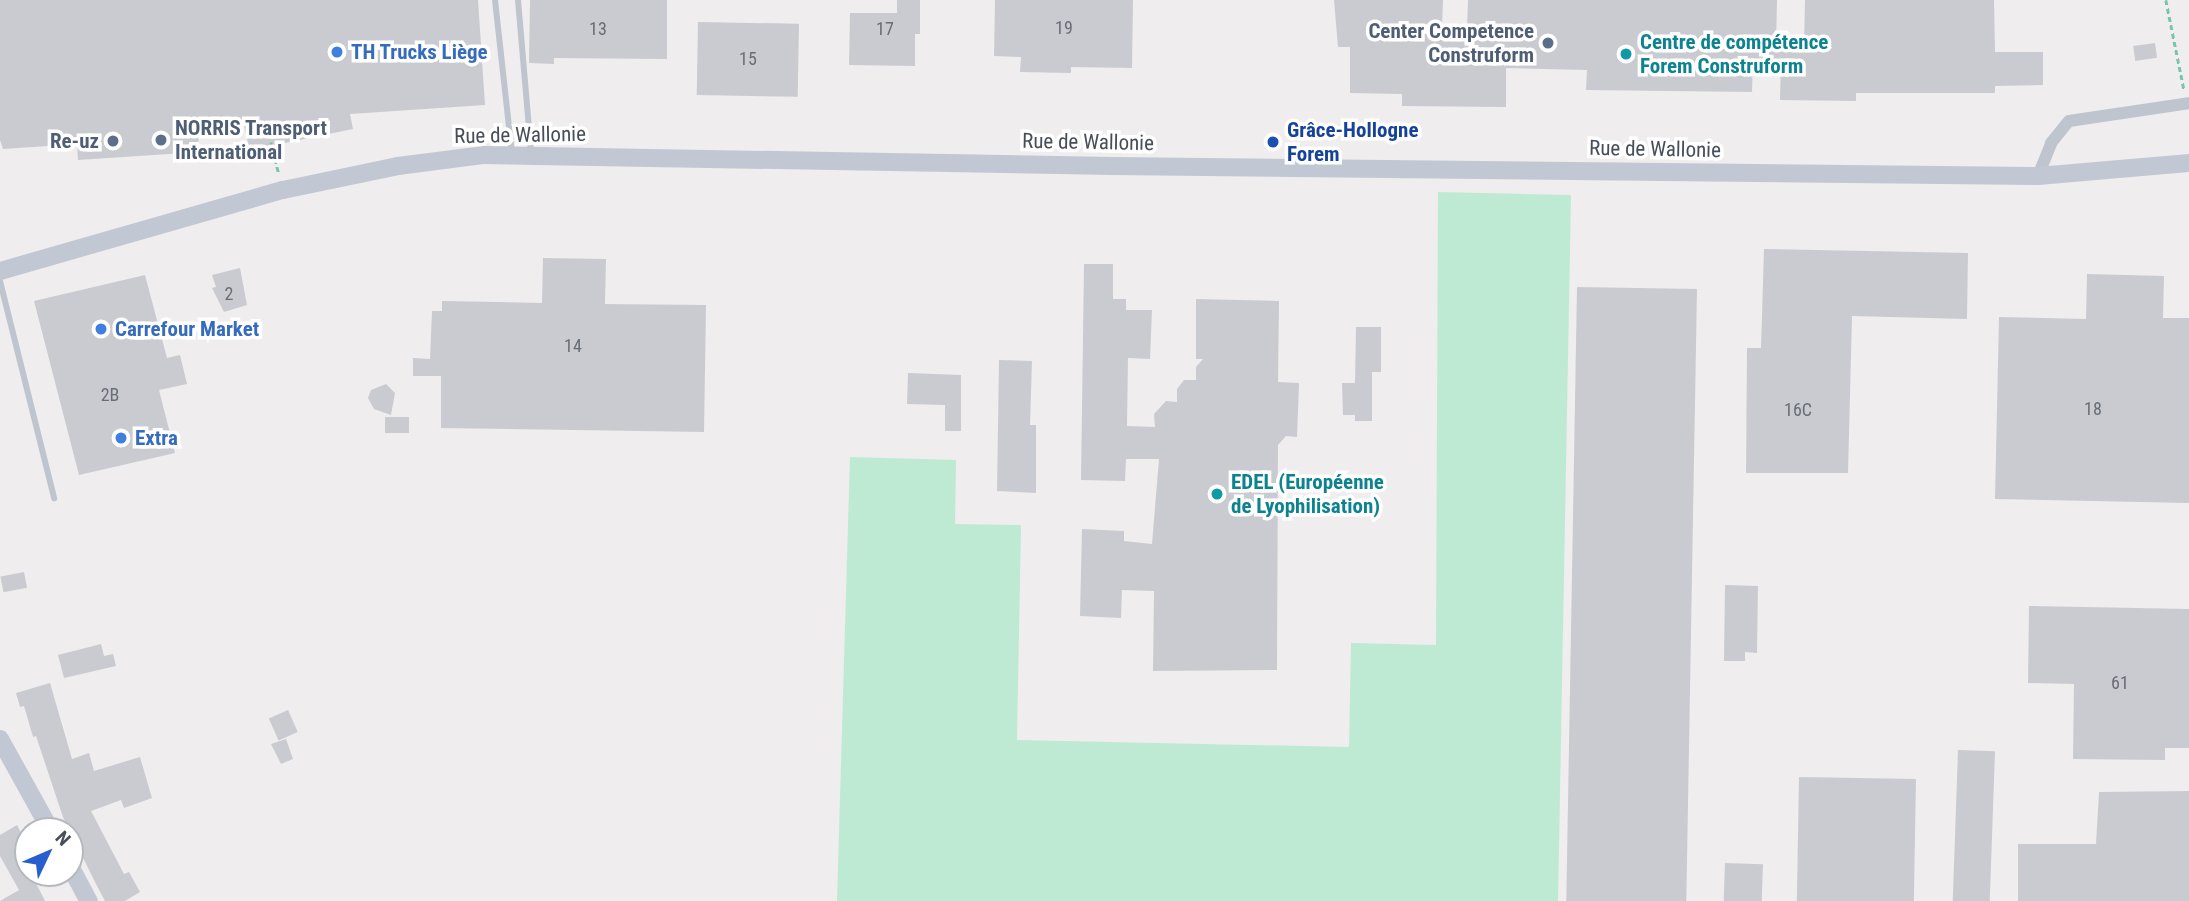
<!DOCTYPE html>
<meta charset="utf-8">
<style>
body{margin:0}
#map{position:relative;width:2189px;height:901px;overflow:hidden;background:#efeded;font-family:"Roboto Condensed",sans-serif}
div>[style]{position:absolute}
.green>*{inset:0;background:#beead3}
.building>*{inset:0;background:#cacbd1;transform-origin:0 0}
.path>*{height:2.5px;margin-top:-1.25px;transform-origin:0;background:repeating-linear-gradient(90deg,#79c5a7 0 5px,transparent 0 8.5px)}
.lane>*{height:6px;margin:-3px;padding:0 3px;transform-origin:3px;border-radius:3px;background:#bfc5ce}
.street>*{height:12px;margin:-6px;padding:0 6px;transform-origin:6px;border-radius:6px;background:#bfc5ce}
.secondary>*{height:18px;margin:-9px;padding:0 9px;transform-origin:9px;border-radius:9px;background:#c1c8d4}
.dots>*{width:19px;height:19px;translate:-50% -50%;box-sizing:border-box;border:4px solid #fff;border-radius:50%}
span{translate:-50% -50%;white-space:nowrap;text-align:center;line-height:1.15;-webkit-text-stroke:7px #fff;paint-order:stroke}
.number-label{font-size:18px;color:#686d76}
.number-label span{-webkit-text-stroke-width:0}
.service-label{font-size:21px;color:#4e5e75;font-weight:700}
.right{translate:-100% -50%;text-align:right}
.left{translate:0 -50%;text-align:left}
.culture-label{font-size:21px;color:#0d838f;font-weight:700}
.shop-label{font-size:21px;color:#366cbe;font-weight:700}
.transit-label{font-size:21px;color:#164399;font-weight:700}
.street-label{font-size:21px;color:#474e58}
.north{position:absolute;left:14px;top:817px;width:70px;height:70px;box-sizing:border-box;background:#fff;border:2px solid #b5b8bc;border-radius:50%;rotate:46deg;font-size:19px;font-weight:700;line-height:28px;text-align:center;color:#474e58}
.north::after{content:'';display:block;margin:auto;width:24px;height:32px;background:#285fce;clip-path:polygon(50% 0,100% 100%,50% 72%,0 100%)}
</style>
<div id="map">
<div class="green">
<div style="clip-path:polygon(1438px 192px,1571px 195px,1558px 901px,837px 901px,850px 457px,956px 460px,955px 524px,1021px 525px,1017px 740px,1349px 747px,1351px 643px,1436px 645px)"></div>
</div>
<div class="building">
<div style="clip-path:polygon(0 0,478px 0,485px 105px,350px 114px,353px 129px,256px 149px,249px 148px,243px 121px,198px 124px,199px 152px,78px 160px,77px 144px,3px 149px,0 140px)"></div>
<div style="clip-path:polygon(530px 0,667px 0,667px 59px,554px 58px,554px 64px,529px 63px)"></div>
<div style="clip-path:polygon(897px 0,920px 0,920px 34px,915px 34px,915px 66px,849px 65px,850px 13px,897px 13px)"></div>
<div style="clip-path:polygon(995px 0,1133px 0,1132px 68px,1071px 67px,1071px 73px,1020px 72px,1021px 57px,994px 56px)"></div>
<div style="clip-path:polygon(1334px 0,1443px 0,1442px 27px,1467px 28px,1468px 0,1777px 0,1776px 46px,1804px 46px,1805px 0,1994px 0,1995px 52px,2043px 52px,2043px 85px,1995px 86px,1995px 93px,1856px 93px,1856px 101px,1780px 100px,1781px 61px,1753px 61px,1752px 92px,1586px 90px,1587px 70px,1506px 68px,1506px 107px,1402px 106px,1402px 94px,1350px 93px,1350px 47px,1338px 47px)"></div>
<div style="left:698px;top:22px;width:101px;height:73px;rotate:1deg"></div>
<div style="left:2155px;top:43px;width:15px;height:22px;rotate:82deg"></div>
<div style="clip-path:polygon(1764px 249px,1968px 253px,1967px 319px,1852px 316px,1848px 473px,1746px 473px,1747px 348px,1761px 348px)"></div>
<div style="clip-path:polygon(543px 258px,606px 259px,605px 304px,706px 305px,704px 432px,441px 428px,441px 376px,413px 376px,413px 358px,430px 359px,432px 311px,442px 311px,442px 301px,542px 303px)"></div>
<div style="clip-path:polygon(1084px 264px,1113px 264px,1113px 299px,1126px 299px,1126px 310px,1152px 310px,1150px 359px,1128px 358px,1127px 426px,1155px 427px,1154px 414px,1166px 401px,1177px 402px,1177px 389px,1184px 380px,1196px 380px,1196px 367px,1203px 359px,1196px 359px,1196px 299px,1279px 301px,1278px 382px,1299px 383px,1297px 437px,1286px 436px,1278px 445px,1277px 670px,1153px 671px,1154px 591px,1122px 590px,1121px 618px,1080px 616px,1082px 529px,1124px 531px,1124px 541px,1152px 544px,1159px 459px,1126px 459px,1125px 481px,1081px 480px)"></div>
<div style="clip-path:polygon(240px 268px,247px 305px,224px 312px,212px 288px,216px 287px,212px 275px)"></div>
<div style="clip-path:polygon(2087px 274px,2164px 276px,2163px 318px,2189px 318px,2189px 503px,1995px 499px,1999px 317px,2086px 319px)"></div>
<div style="clip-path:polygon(145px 275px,167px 358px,180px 355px,187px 384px,159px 390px,175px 453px,79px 475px,34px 301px)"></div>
<div style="left:1577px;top:287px;width:120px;height:614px;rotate:1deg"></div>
<div style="clip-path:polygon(1356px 327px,1381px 327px,1381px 372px,1372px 372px,1372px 421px,1355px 421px,1355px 415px,1343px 415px,1342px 383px,1355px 383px)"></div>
<div style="clip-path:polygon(999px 360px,1032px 361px,1030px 425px,1036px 425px,1036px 493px,997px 491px)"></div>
<div style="clip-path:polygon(908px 373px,961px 375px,961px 431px,945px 431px,945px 405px,907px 404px)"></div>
<div style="clip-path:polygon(386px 384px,395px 393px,391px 415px,374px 409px,368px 398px,371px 390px)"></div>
<div style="left:385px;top:417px;width:24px;height:16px"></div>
<div style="left:24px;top:572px;width:16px;height:24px;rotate:79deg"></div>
<div style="clip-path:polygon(1725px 585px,1758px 586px,1757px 653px,1745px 652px,1745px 661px,1724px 661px)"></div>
<div style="clip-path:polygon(2029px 606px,2189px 609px,2189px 748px,2165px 748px,2165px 760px,2073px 759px,2074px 684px,2028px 683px)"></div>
<div style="clip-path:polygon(101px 644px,104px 656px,113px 654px,116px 666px,64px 678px,58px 655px)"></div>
<div style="clip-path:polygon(50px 683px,72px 759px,89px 753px,94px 771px,140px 757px,152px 798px,124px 808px,121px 800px,91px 811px,124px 874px,129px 872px,140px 892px,125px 901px,105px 901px,96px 884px,63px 817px,36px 736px,33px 737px,24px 706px,20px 707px,16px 693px)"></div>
<div style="left:288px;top:710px;width:24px;height:21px;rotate:66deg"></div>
<div style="clip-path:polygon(286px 739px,293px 759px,281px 764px,271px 744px)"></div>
<div style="left:1958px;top:750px;width:37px;height:151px;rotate:2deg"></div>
<div style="left:1799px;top:777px;width:117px;height:124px;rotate:1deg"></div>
<div style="clip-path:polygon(2189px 791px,2189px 901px,2018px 901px,2018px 844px,2096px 844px,2099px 792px)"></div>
<div style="clip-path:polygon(17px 825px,28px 846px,28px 873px,31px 873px,45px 901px,0 901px,19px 890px,0 856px,0 835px)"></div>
<div style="left:1725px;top:863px;width:38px;height:38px;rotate:2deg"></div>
</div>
<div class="path">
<div style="left:2166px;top:0;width:91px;rotate:78.6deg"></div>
<div style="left:271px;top:142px;width:32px;rotate:76deg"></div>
</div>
<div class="lane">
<div style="left:495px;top:0;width:154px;rotate:83.7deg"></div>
<div style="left:518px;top:0;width:154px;rotate:85.1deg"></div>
<div style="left:0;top:281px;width:224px;rotate:76deg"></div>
</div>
<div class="street">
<div style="left:2038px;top:176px;width:35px;rotate:-68deg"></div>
<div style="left:2051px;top:143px;width:28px;rotate:-51deg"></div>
<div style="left:2069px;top:121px;width:121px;rotate:-8.5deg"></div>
</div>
<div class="secondary">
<div style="left:0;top:271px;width:294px;rotate:-16deg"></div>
<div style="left:283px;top:190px;width:117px;rotate:-11.8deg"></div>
<div style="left:398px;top:166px;width:87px;rotate:-7.3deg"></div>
<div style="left:484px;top:155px;width:629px;rotate:1deg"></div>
<div style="left:1113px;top:166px;width:925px;rotate:0.62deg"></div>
<div style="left:2038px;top:176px;width:152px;rotate:-4.9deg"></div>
<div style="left:0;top:739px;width:105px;rotate:61deg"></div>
<div style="left:70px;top:866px;width:40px;rotate:62deg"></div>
</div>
<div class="dots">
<div style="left:1548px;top:43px;background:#5c6f8a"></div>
<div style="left:337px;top:52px;background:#3f7fe0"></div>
<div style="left:1626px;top:54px;background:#0f9aa8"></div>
<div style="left:161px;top:140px;background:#5c6f8a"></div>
<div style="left:113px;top:141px;background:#5c6f8a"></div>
<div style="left:1273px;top:142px;background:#1a4fb4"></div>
<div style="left:101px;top:329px;background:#3f7fe0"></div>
<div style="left:121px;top:438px;background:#3f7fe0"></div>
<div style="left:1217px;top:494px;background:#0f9aa8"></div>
</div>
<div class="number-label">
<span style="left:1064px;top:28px">19</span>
<span style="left:598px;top:29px">13</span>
<span style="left:885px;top:29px">17</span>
<span style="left:748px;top:59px">15</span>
<span style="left:229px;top:294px">2</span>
<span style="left:573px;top:346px">14</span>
<span style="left:110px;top:395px">2B</span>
<span style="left:2093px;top:409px">18</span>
<span style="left:1798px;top:410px">16C</span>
<span style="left:2120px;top:683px">61</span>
</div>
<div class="service-label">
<span class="right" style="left:1534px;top:43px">Center Competence<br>Construform</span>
<span class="left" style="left:175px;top:140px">NORRIS Transport<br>International</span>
<span class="right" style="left:99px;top:141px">Re-uz</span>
</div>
<div class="culture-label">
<span class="left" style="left:1640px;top:54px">Centre de compétence<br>Forem Construform</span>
<span class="left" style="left:1231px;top:494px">EDEL (Européenne<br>de Lyophilisation)</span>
</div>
<div class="shop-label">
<span class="left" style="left:351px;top:52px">TH Trucks Liège</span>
<span class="left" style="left:115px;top:329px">Carrefour Market</span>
<span class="left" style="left:135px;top:438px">Extra</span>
</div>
<div class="transit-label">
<span class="left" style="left:1287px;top:142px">Grâce-Hollogne<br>Forem</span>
</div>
<div class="street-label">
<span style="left:520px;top:135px;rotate:-1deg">Rue de Wallonie</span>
<span style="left:1088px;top:142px;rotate:1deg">Rue de Wallonie</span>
<span style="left:1655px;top:149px;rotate:1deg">Rue de Wallonie</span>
</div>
<div class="north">N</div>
</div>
